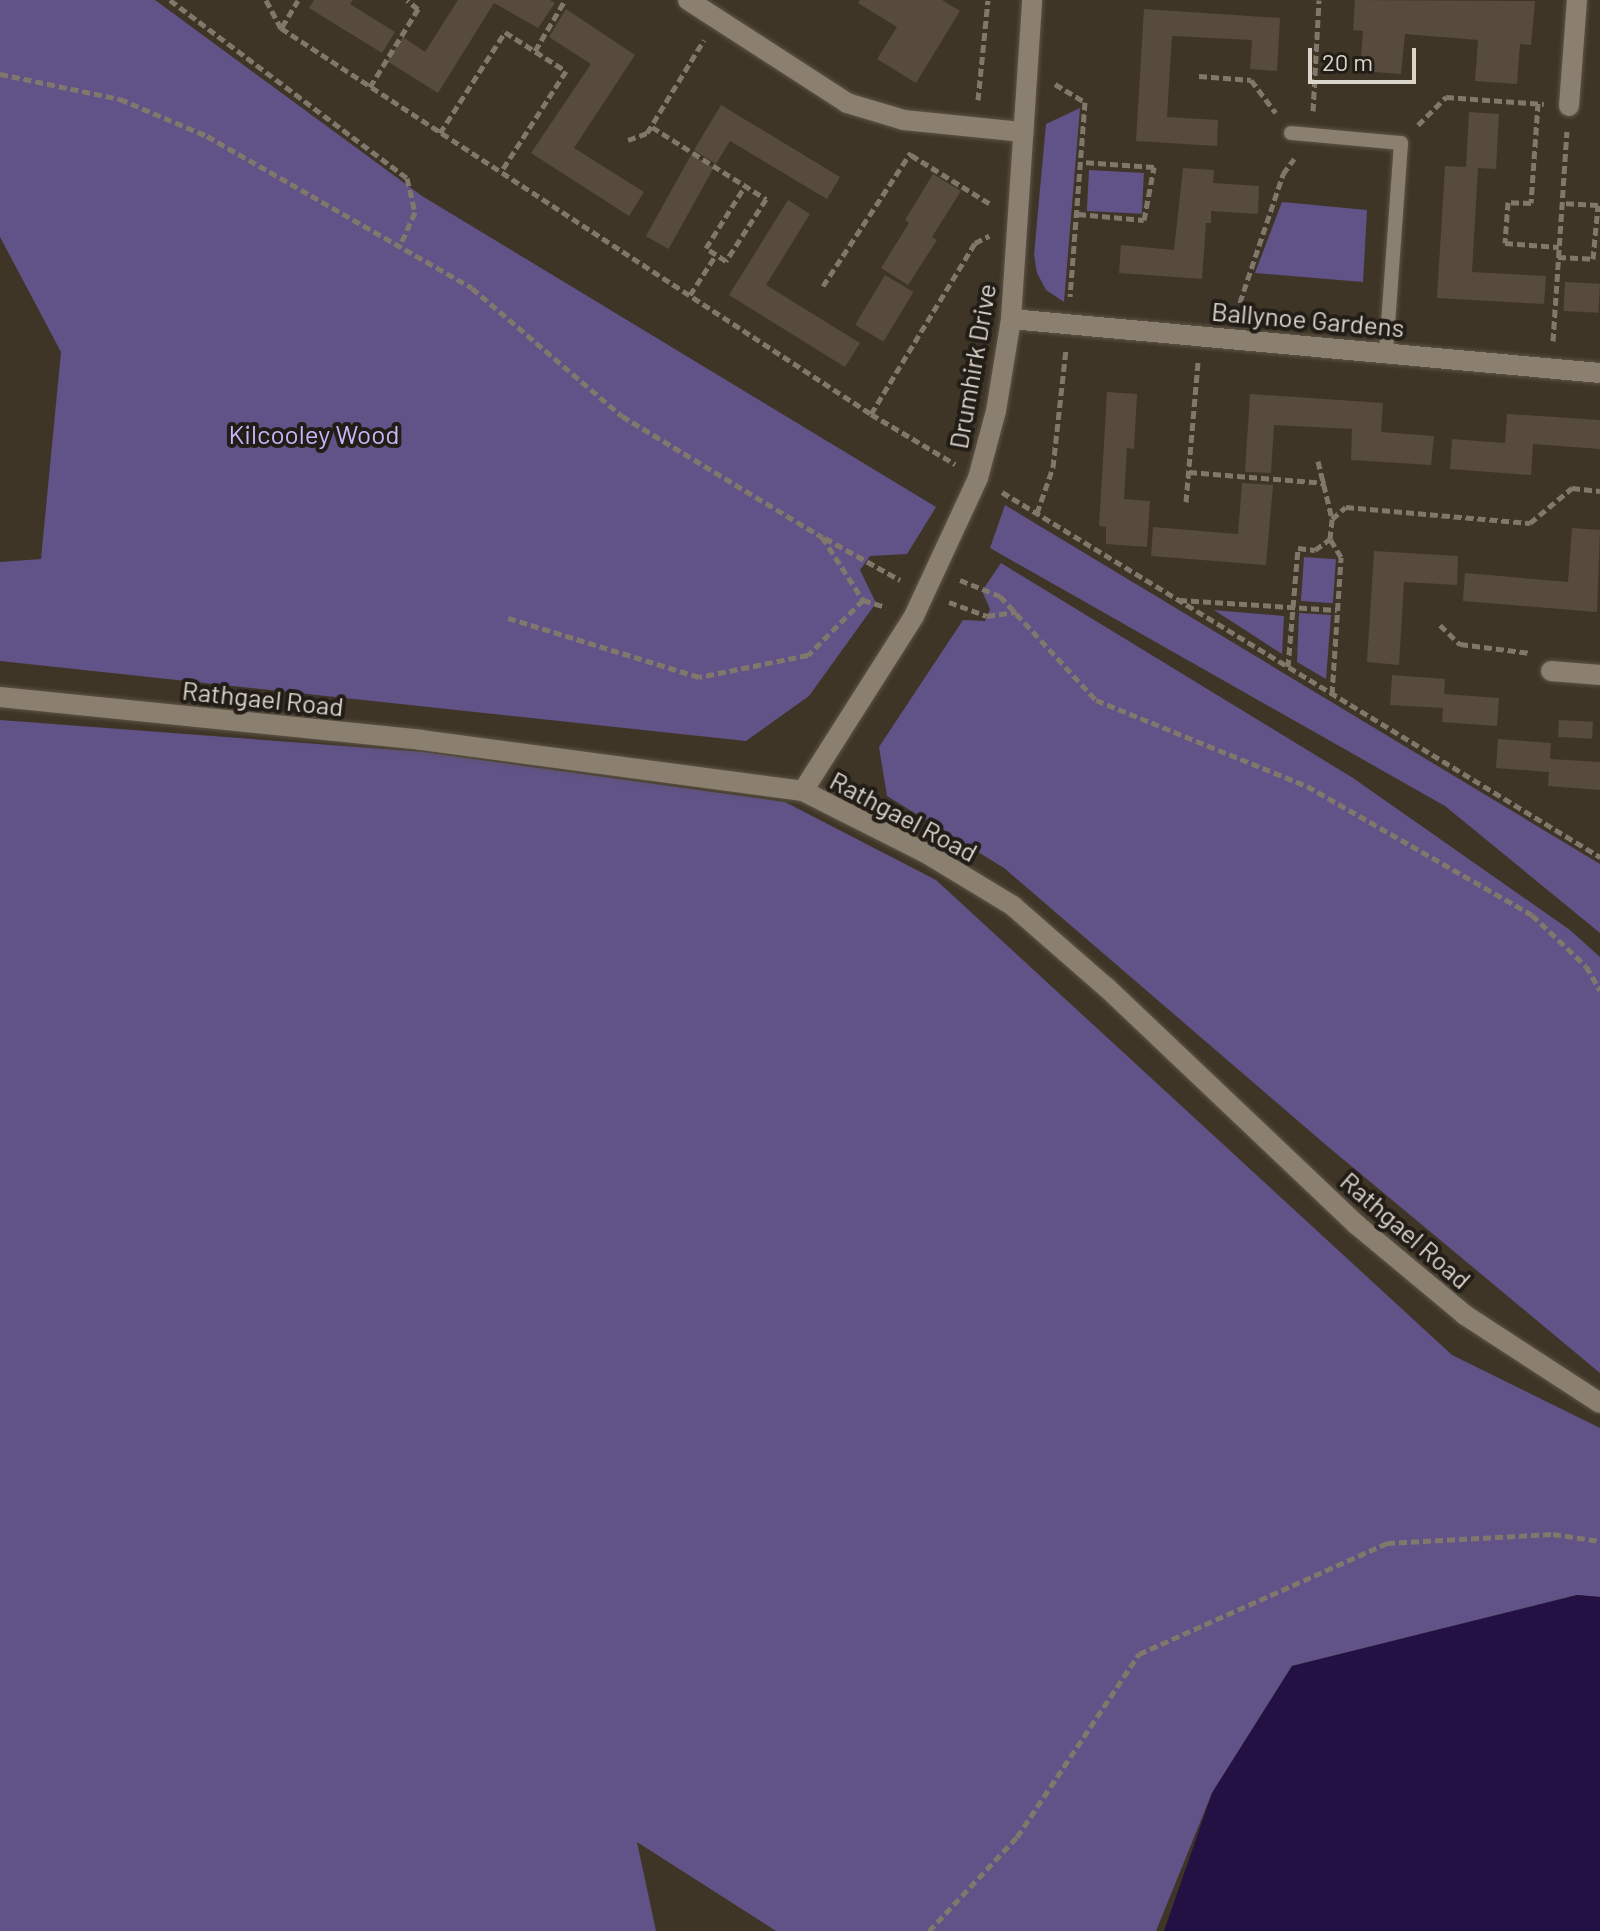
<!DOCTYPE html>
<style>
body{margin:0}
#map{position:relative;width:1600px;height:1931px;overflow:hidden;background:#3f3526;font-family:Barlow,sans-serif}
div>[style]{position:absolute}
.green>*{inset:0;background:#615387;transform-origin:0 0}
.water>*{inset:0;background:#241144}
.building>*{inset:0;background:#564b3c;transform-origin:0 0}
.path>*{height:5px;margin-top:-2.5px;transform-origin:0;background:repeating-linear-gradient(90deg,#81786c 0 8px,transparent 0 12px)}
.roads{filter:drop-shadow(0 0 2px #5c5447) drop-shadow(0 0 2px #5c5447)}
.service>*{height:14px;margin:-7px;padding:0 7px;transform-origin:7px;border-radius:7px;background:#8b7f6f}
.pedestrian>*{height:20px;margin:-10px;padding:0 10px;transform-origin:10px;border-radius:10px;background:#8b7f6f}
.minor>*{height:20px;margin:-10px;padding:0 10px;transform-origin:10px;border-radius:10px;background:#8b7f6f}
.tertiary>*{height:20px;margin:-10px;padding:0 10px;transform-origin:10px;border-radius:10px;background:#8b7f6f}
span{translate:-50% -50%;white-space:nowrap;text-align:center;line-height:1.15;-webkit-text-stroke:8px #221d17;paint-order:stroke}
.street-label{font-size:26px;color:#dbd5cc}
.park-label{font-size:26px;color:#c8b6fc}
.scale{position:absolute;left:1308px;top:48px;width:108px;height:36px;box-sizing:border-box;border:4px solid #dbd5cc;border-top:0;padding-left:10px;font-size:24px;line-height:28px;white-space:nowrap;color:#dbd5cc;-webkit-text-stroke:6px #221d17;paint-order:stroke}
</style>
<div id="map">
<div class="green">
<div style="clip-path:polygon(0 0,155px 0,422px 196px,936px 507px,907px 554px,870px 556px,860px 570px,876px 603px,809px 696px,746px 741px,0 661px,0 562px,41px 559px,61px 352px,0 237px)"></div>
<div style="clip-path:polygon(1080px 108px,1064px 302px,1046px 290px,1037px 273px,1034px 255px,1046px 124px)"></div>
<div style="left:1089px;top:170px;width:55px;height:41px;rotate:3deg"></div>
<div style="clip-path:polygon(1282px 202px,1367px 210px,1363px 282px,1255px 273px)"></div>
<div style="clip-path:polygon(1005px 505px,1600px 864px,1600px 933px,1445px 806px,990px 548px)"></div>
<div style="left:1304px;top:557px;width:32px;height:44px;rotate:4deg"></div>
<div style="clip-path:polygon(1001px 563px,1353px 778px,1570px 930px,1600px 957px,1600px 1373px,1326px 1145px,1004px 868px,887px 796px,879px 747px,963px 620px,985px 621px,990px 609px,982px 591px)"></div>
<div style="clip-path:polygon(1214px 610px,1284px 616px,1282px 654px)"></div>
<div style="clip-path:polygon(1299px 613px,1331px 615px,1326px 679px,1297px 662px)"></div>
<div style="clip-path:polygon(0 720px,424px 752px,785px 802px,936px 880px,1452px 1355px,1600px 1428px,1600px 1597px,1577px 1595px,1292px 1666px,1212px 1793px,1156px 1931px,776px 1931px,637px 1842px,656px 1931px,0 1931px)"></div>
</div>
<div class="water">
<div style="clip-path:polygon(1577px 1595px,1600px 1597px,1600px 1931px,1164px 1931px,1212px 1793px,1292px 1666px)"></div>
</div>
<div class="building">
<div style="clip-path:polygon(314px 0,353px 0,350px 4px,395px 32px,382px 53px,309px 8px)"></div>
<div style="clip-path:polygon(458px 0,550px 0,555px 3px,538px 28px,494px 3px,438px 93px,387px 61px,403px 37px,425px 52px)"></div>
<div style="clip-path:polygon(860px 0,942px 0,960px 11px,916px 83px,877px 59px,897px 27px,858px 3px)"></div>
<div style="clip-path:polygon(1355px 0,1535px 1px,1531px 45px,1520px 44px,1517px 84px,1475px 81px,1478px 40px,1405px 34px,1401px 74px,1360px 71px,1363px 31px,1353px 30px)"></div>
<div style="clip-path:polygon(566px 9px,635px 55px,574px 148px,644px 192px,629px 216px,531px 153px,591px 64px,549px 37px)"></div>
<div style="clip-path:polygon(1144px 9px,1280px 18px,1277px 71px,1250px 69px,1252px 40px,1172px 36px,1167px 117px,1218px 120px,1217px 146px,1136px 141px)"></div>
<div style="clip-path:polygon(721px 105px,840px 177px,827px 199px,730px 141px,716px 164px,694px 150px)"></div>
<div style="clip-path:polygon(1469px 112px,1499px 114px,1496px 169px,1478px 168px,1472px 272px,1546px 276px,1544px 304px,1437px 298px,1445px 166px,1466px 167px)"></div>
<div style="left:691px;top:155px;width:26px;height:93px;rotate:29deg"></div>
<div style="clip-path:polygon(1183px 168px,1214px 170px,1213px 183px,1259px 186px,1258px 214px,1211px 211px,1211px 223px,1206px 223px,1202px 279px,1119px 273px,1121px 245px,1174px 250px)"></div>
<div style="clip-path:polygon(933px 174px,961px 191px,932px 237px,937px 240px,908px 285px,881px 268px,909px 223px,905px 220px)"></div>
<div style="clip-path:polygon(788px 200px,810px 214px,766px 285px,860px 343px,845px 367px,729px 295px)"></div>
<div style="left:885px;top:275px;width:33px;height:58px;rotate:31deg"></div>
<div style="left:1565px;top:282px;width:35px;height:29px;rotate:3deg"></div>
<div style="clip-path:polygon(1107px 392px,1137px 394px,1134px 449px,1127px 448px,1124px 499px,1150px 501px,1147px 547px,1106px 544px,1106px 527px,1099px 526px)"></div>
<div style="clip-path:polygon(1250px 394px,1383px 403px,1381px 432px,1434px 436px,1431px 465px,1351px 460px,1352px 429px,1274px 425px,1271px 473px,1245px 472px)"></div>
<div style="clip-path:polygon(1507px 414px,1600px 420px,1600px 449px,1533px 444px,1531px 475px,1450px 469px,1452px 439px,1505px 443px)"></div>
<div style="clip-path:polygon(1242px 483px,1273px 485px,1266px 565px,1151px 556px,1153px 527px,1238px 534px)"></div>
<div style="clip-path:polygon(1572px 528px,1600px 530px,1597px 612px,1463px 601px,1465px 573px,1568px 582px)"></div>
<div style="clip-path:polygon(1374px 551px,1458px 556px,1457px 585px,1404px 582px,1399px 665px,1367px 662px)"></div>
<div style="clip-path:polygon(1392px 675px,1445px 679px,1444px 694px,1499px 698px,1497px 726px,1442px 722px,1443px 708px,1390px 705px)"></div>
<div style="left:1559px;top:720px;width:34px;height:17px;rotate:3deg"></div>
<div style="clip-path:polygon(1498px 739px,1551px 743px,1550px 759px,1600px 762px,1600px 790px,1548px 786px,1549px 772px,1496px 768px)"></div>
</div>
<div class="path">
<div style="left:170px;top:0;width:296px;rotate:36.9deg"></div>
<div style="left:407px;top:178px;width:35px;rotate:77deg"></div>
<div style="left:415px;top:212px;width:37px;rotate:114deg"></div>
<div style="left:266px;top:0;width:32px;rotate:62deg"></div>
<div style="left:281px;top:28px;width:705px;rotate:33.19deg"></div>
<div style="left:871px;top:414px;width:98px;rotate:30.8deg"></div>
<div style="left:282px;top:27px;width:31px;rotate:-59deg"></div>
<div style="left:535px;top:51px;width:59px;rotate:-59.5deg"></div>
<div style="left:0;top:74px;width:123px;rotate:11.8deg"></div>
<div style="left:120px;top:99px;width:95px;rotate:23deg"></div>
<div style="left:207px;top:136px;width:305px;rotate:29.8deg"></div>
<div style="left:472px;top:288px;width:197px;rotate:40.5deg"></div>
<div style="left:622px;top:416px;width:234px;rotate:31.2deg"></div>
<div style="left:822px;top:537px;width:75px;rotate:56.9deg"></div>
<div style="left:863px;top:600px;width:78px;rotate:135deg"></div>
<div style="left:808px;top:655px;width:111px;rotate:168.6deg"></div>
<div style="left:699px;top:677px;width:200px;rotate:-162.8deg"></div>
<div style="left:1199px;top:76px;width:52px;rotate:4.4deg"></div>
<div style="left:1251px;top:80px;width:41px;rotate:52.9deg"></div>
<div style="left:1055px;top:84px;width:35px;rotate:31deg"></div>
<div style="left:1085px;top:102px;width:195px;rotate:94.4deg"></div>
<div style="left:370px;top:87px;width:92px;rotate:-58.4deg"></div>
<div style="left:418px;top:9px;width:14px;rotate:-141deg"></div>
<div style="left:978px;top:100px;width:100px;rotate:-84.3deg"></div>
<div style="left:1538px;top:103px;width:100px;rotate:94deg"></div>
<div style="left:1531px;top:203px;width:23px;rotate:-178deg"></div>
<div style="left:1508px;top:202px;width:41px;rotate:94.2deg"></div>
<div style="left:1505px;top:243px;width:54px;rotate:4.2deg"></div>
<div style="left:1313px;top:111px;width:111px;rotate:-86.9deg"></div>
<div style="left:1418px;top:125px;width:40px;rotate:-45deg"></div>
<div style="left:1446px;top:97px;width:98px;rotate:4.1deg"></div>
<div style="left:652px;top:127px;width:135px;rotate:32.3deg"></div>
<div style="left:766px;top:199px;width:74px;rotate:122.8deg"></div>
<div style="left:726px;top:261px;width:24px;rotate:-147deg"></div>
<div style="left:706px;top:248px;width:73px;rotate:-57.8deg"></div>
<div style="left:440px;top:133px;width:120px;rotate:-57.2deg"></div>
<div style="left:505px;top:32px;width:72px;rotate:32.6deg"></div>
<div style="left:566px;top:71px;width:120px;rotate:122.8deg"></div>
<div style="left:628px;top:140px;width:20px;rotate:-20deg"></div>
<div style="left:647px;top:133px;width:109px;rotate:-58.5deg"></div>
<div style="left:911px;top:155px;width:95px;rotate:31.7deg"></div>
<div style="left:1078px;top:214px;width:66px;rotate:5.2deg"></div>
<div style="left:1144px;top:220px;width:54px;rotate:-79.3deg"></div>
<div style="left:1154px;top:167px;width:72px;rotate:-176deg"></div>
<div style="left:1558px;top:257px;width:35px;rotate:3deg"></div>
<div style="left:1593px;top:259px;width:54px;rotate:-84.7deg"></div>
<div style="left:1598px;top:205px;width:36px;rotate:-177deg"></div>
<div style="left:823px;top:286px;width:160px;rotate:-56.7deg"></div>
<div style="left:690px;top:295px;width:48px;rotate:-57deg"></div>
<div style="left:1236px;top:314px;width:148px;rotate:-71.4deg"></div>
<div style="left:1283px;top:174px;width:19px;rotate:-54deg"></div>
<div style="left:1553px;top:341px;width:210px;rotate:-86.2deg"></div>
<div style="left:871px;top:414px;width:200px;rotate:-58.7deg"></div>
<div style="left:975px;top:243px;width:16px;rotate:-27deg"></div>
<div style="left:1318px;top:461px;width:60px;rotate:76.4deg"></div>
<div style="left:1189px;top:472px;width:137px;rotate:4.6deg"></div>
<div style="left:1002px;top:492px;width:701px;rotate:31.4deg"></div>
<div style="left:1186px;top:502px;width:140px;rotate:-85.1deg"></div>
<div style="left:1037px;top:513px;width:49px;rotate:-70.8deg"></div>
<div style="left:1053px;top:467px;width:118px;rotate:-83.7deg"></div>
<div style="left:825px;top:538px;width:86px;rotate:29.2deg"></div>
<div style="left:960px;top:580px;width:43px;rotate:21.8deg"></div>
<div style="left:1000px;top:596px;width:142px;rotate:47.3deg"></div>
<div style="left:1096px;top:700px;width:228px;rotate:22.2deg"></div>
<div style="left:1307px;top:786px;width:259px;rotate:29.8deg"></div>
<div style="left:1532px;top:915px;width:74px;rotate:43.4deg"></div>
<div style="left:1586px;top:966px;width:28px;rotate:60deg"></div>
<div style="left:863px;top:600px;width:24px;rotate:17deg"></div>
<div style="left:1179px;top:600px;width:158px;rotate:3.6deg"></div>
<div style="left:949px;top:602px;width:40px;rotate:20.2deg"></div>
<div style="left:987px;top:616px;width:30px;rotate:-8deg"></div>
<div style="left:1440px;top:625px;width:28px;rotate:44deg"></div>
<div style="left:1460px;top:644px;width:71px;rotate:7.3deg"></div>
<div style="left:1288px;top:667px;width:119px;rotate:-85.2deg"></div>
<div style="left:1298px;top:548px;width:17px;rotate:7deg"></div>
<div style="left:1315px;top:550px;width:19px;rotate:-36deg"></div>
<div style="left:1332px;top:694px;width:137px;rotate:-86.2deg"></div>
<div style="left:1341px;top:557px;width:21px;rotate:-121deg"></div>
<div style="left:1330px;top:539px;width:20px;rotate:-84deg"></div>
<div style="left:1332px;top:519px;width:18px;rotate:-41deg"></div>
<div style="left:1346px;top:507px;width:185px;rotate:5deg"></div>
<div style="left:1530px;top:523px;width:55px;rotate:-39.8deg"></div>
<div style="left:1572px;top:488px;width:28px;rotate:6deg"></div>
<div style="left:929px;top:1931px;width:129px;rotate:-46.9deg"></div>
<div style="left:1017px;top:1837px;width:220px;rotate:-56.3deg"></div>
<div style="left:1139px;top:1654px;width:272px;rotate:-24.1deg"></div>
<div style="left:1387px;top:1543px;width:166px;rotate:-3.1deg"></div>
<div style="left:1553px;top:1534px;width:48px;rotate:8.5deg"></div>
</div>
<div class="roads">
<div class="service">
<div style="left:1291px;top:133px;width:110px;rotate:5.2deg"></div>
<div style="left:1401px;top:143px;width:210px;rotate:94.1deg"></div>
</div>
<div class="pedestrian">
<div style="left:1569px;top:106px;width:106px;rotate:-85.7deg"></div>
</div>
<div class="minor">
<div style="left:688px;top:0;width:189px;rotate:32.9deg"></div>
<div style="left:847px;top:103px;width:59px;rotate:16.6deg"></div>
<div style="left:904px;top:120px;width:120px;rotate:5.8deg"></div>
<div style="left:1011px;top:319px;width:591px;rotate:5.24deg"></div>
<div style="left:1551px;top:671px;width:49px;rotate:4.7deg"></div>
<div style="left:803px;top:791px;width:207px;rotate:-57.6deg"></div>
<div style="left:914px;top:616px;width:152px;rotate:-65.1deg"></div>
<div style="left:978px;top:478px;width:69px;rotate:-75deg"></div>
<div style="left:996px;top:411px;width:93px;rotate:-80.7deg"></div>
<div style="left:1011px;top:319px;width:320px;rotate:-86.2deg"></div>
</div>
<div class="tertiary">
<div style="left:0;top:697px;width:423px;rotate:5.8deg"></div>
<div style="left:421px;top:740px;width:385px;rotate:7.6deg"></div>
<div style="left:803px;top:791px;width:136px;rotate:26.8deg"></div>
<div style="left:924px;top:852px;width:104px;rotate:31.2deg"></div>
<div style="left:1013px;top:906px;width:123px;rotate:41.1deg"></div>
<div style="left:1106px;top:987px;width:346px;rotate:43.5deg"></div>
<div style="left:1357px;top:1225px;width:141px;rotate:39.8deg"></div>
<div style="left:1465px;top:1315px;width:161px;rotate:33.1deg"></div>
</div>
</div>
<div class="street-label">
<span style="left:1308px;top:319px;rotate:5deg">Ballynoe Gardens</span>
<span style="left:972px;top:366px;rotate:-80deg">Drumhirk Drive</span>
<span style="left:263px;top:698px;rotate:6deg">Rathgael Road</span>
<span style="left:904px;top:816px;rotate:28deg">Rathgael Road</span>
<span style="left:1406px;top:1230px;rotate:41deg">Rathgael Road</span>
</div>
<div class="park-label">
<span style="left:314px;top:434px">Kilcooley Wood</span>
</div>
<div class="scale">20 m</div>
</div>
